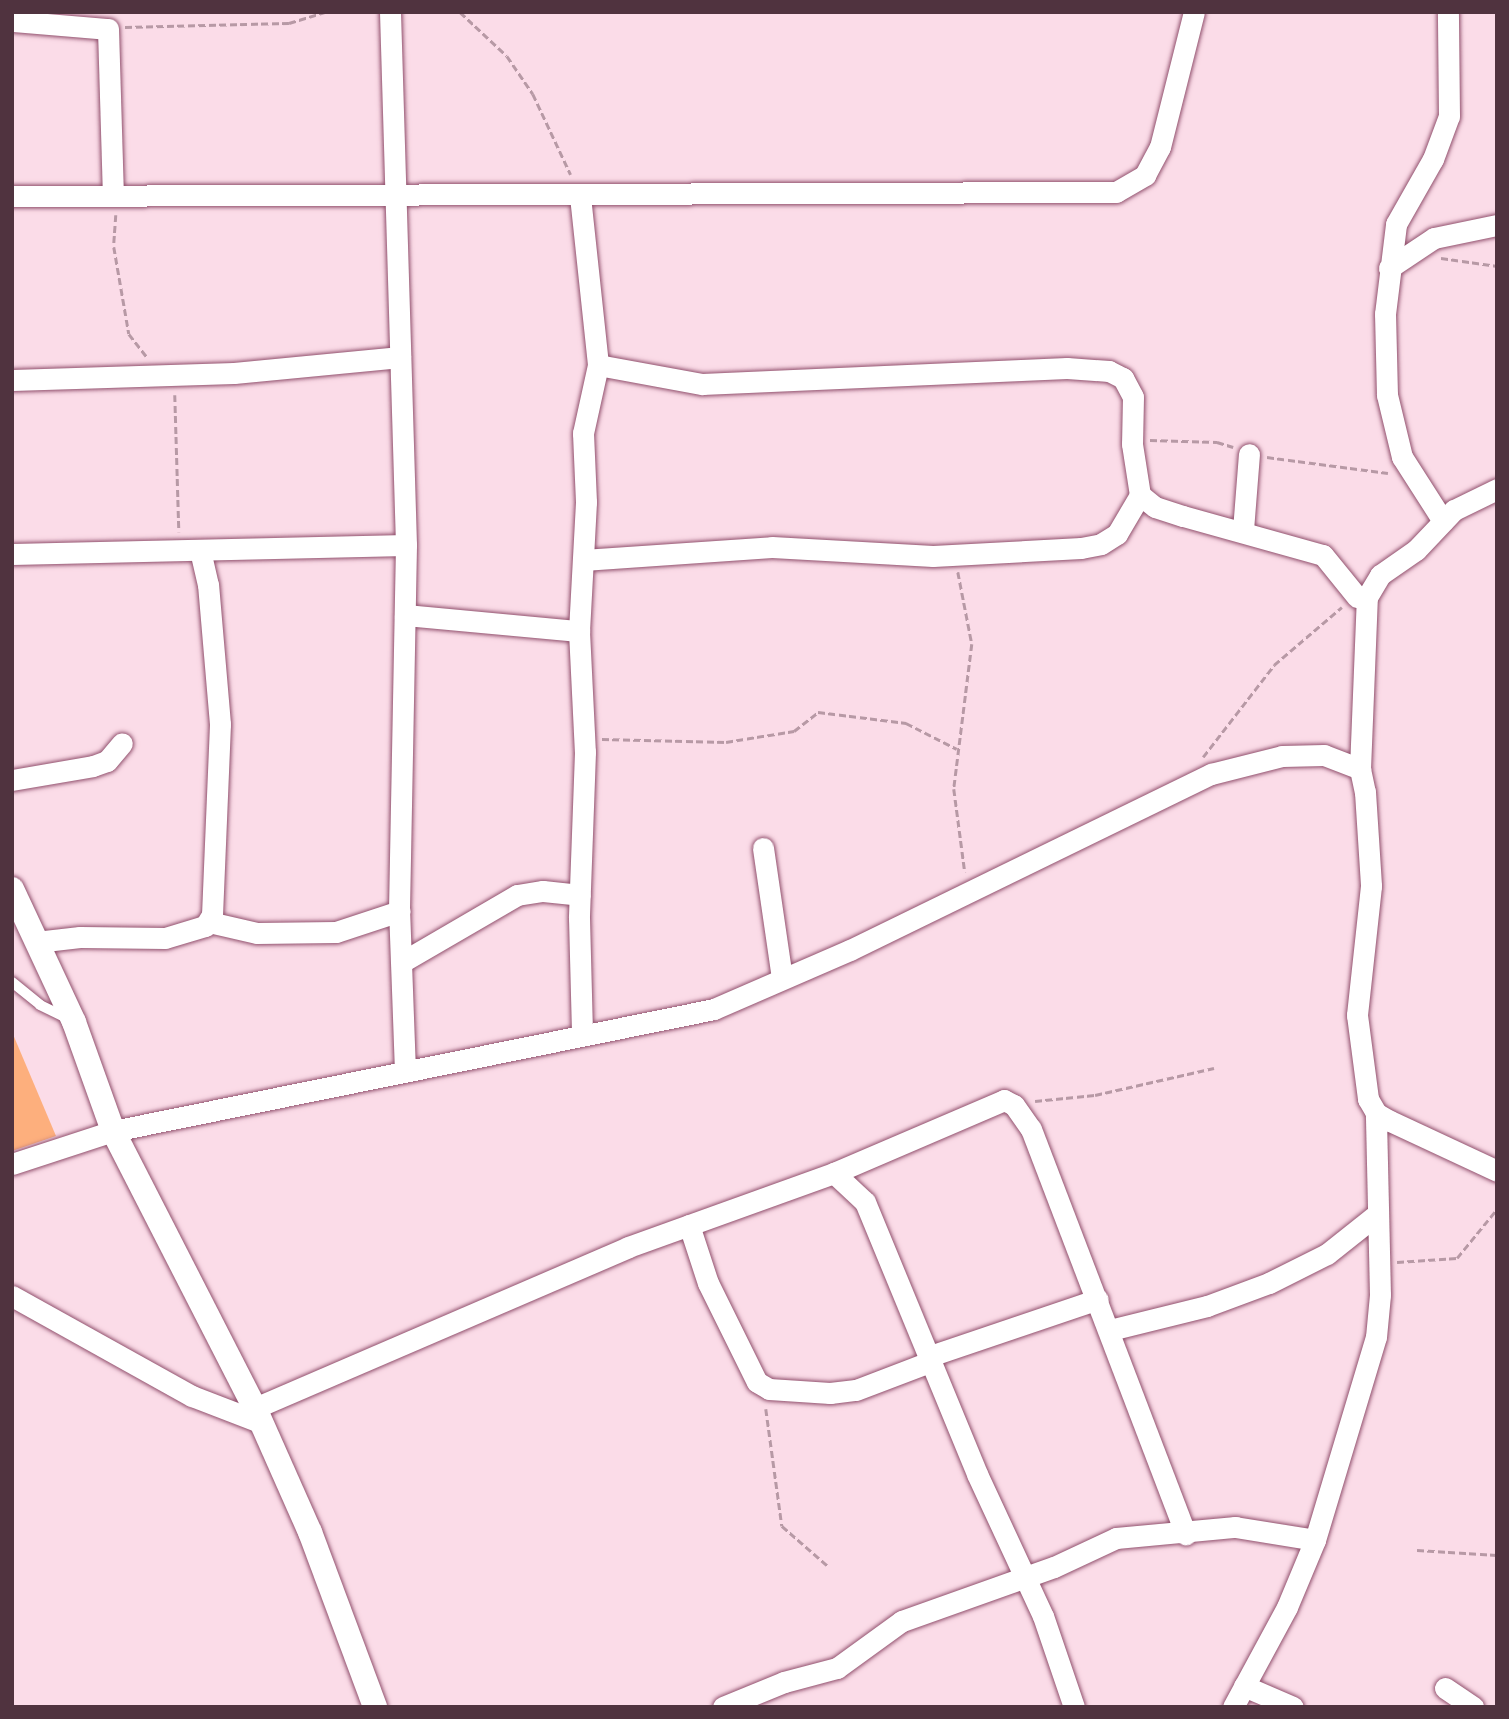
<!DOCTYPE html>
<style>
body{margin:0}
#map{position:relative;width:1509px;height:1719px;overflow:hidden;background:#fbdce8;font-family:Ubuntu,sans-serif}
div>[style]{position:absolute}
.green>*{inset:0;background:#fdaf7d}
.path>*{height:2.5px;margin-top:-1.25px;transform-origin:0;background:repeating-linear-gradient(90deg,#b799a5 0 7px,transparent 0 10.5px)}
.roads{filter:drop-shadow(0 0 2px #91506d) drop-shadow(0 0 2px #91506d)}
.service>*{height:10px;margin:-5px;padding:0 5px;transform-origin:5px;border-radius:5px;background:#fff}
.minor>*{height:21px;margin:-10.5px;padding:0 10.5px;transform-origin:10.5px;border-radius:10.5px;background:#fff}
.tertiary>*{height:24px;margin:-12px;padding:0 12px;transform-origin:12px;border-radius:12px;background:#fff}
span{translate:-50% -50%;white-space:nowrap;text-align:center;line-height:1.15;-webkit-text-stroke:5px #fff;paint-order:stroke}
.frame{position:absolute;inset:0;border:14px solid #50333f;pointer-events:none}
</style>
<div id="map">
<div class="green">
<div style="clip-path:polygon(12px 1032px,56px 1136px,12px 1151px)"></div>
</div>
<div class="path">
<div style="left:460px;top:12px;width:64px;rotate:43.1deg"></div>
<div style="left:507px;top:56px;width:46px;rotate:55.6deg"></div>
<div style="left:533px;top:94px;width:89px;rotate:64.9deg"></div>
<div style="left:125px;top:27px;width:164px;rotate:-1.4deg"></div>
<div style="left:289px;top:23px;width:39px;rotate:-17deg"></div>
<div style="left:116px;top:215px;width:32px;rotate:94deg"></div>
<div style="left:114px;top:247px;width:88px;rotate:80.2deg"></div>
<div style="left:129px;top:334px;width:29px;rotate:52deg"></div>
<div style="left:1441px;top:258px;width:57px;rotate:8.1deg"></div>
<div style="left:175px;top:395px;width:137px;rotate:88.3deg"></div>
<div style="left:1150px;top:440px;width:67px;rotate:1.7deg"></div>
<div style="left:1217px;top:442px;width:17px;rotate:17deg"></div>
<div style="left:1267px;top:457px;width:122px;rotate:7.5deg"></div>
<div style="left:958px;top:572px;width:73px;rotate:79deg"></div>
<div style="left:972px;top:644px;width:146px;rotate:97.1deg"></div>
<div style="left:954px;top:789px;width:84px;rotate:82.5deg"></div>
<div style="left:602px;top:739px;width:124px;rotate:1.4deg"></div>
<div style="left:726px;top:742px;width:69px;rotate:-9.2deg"></div>
<div style="left:794px;top:731px;width:31px;rotate:-38deg"></div>
<div style="left:818px;top:712px;width:89px;rotate:7.1deg"></div>
<div style="left:906px;top:723px;width:57px;rotate:27deg"></div>
<div style="left:1203px;top:757px;width:116px;rotate:-52.3deg"></div>
<div style="left:1274px;top:665px;width:89px;rotate:-40.5deg"></div>
<div style="left:1035px;top:1101px;width:60px;rotate:-5.7deg"></div>
<div style="left:1095px;top:1095px;width:122px;rotate:-12.8deg"></div>
<div style="left:1397px;top:1262px;width:60px;rotate:-3.8deg"></div>
<div style="left:1457px;top:1258px;width:63px;rotate:-50.8deg"></div>
<div style="left:766px;top:1409px;width:118px;rotate:82.2deg"></div>
<div style="left:782px;top:1526px;width:62px;rotate:41.1deg"></div>
<div style="left:1417px;top:1550px;width:80px;rotate:3.6deg"></div>
</div>
<div class="roads">
<div class="service">
<div style="left:12px;top:982px;width:36px;rotate:39deg"></div>
<div style="left:40px;top:1005px;width:32px;rotate:26deg"></div>
</div>
<div class="minor">
<div style="left:390px;top:12px;width:533px;rotate:88.28deg"></div>
<div style="left:406px;top:545px;width:363px;rotate:91.1deg"></div>
<div style="left:399px;top:908px;width:162px;rotate:87.9deg"></div>
<div style="left:12px;top:21px;width:96px;rotate:4.8deg"></div>
<div style="left:108px;top:29px;width:165px;rotate:88.3deg"></div>
<div style="left:12px;top:196px;width:1104px;rotate:-0.21deg"></div>
<div style="left:1116px;top:192px;width:34px;rotate:-30deg"></div>
<div style="left:1145px;top:175px;width:32px;rotate:-62deg"></div>
<div style="left:1160px;top:147px;width:139px;rotate:-75.9deg"></div>
<div style="left:580px;top:196px;width:170px;rotate:83.9deg"></div>
<div style="left:598px;top:365px;width:70px;rotate:102.4deg"></div>
<div style="left:583px;top:433px;width:69px;rotate:87.5deg"></div>
<div style="left:586px;top:502px;width:129px;rotate:93.1deg"></div>
<div style="left:579px;top:631px;width:121px;rotate:87.2deg"></div>
<div style="left:585px;top:752px;width:166px;rotate:92.1deg"></div>
<div style="left:579px;top:918px;width:117px;rotate:88.5deg"></div>
<div style="left:1389px;top:268px;width:54px;rotate:-33.7deg"></div>
<div style="left:1434px;top:238px;width:64px;rotate:-11.7deg"></div>
<div style="left:598px;top:365px;width:106px;rotate:10.4deg"></div>
<div style="left:702px;top:384px;width:365px;rotate:-2.5deg"></div>
<div style="left:1067px;top:368px;width:42px;rotate:4.1deg"></div>
<div style="left:1109px;top:371px;width:16px;rotate:27deg"></div>
<div style="left:1123px;top:378px;width:21px;rotate:62deg"></div>
<div style="left:1133px;top:397px;width:47px;rotate:91.2deg"></div>
<div style="left:1132px;top:444px;width:52px;rotate:81.1deg"></div>
<div style="left:1140px;top:495px;width:19px;rotate:39deg"></div>
<div style="left:1155px;top:507px;width:29px;rotate:18deg"></div>
<div style="left:1183px;top:516px;width:145px;rotate:15.6deg"></div>
<div style="left:1323px;top:555px;width:54px;rotate:51deg"></div>
<div style="left:12px;top:380px;width:222px;rotate:-1.8deg"></div>
<div style="left:234px;top:373px;width:167px;rotate:-5.5deg"></div>
<div style="left:1443px;top:521px;width:76px;rotate:-122.6deg"></div>
<div style="left:1402px;top:457px;width:64px;rotate:-103.6deg"></div>
<div style="left:1387px;top:395px;width:81px;rotate:-91.4deg"></div>
<div style="left:1385px;top:314px;width:91px;rotate:-83deg"></div>
<div style="left:1396px;top:224px;width:75px;rotate:-60.4deg"></div>
<div style="left:1433px;top:159px;width:46px;rotate:-69.6deg"></div>
<div style="left:1449px;top:116px;width:104px;rotate:-90.6deg"></div>
<div style="left:1243px;top:530px;width:76px;rotate:-85.5deg"></div>
<div style="left:12px;top:554px;width:394px;rotate:-1.3deg"></div>
<div style="left:583px;top:560px;width:189px;rotate:-3.9deg"></div>
<div style="left:772px;top:547px;width:161px;rotate:3.2deg"></div>
<div style="left:933px;top:556px;width:148px;rotate:-3.1deg"></div>
<div style="left:1081px;top:548px;width:20px;rotate:-11deg"></div>
<div style="left:1101px;top:544px;width:19px;rotate:-32deg"></div>
<div style="left:1117px;top:534px;width:45px;rotate:-59.5deg"></div>
<div style="left:405px;top:615px;width:175px;rotate:5.3deg"></div>
<div style="left:1360px;top:769px;width:172px;rotate:-87.7deg"></div>
<div style="left:1367px;top:597px;width:26px;rotate:-59deg"></div>
<div style="left:1380px;top:575px;width:44px;rotate:-34.8deg"></div>
<div style="left:1416px;top:550px;width:55px;rotate:-46.5deg"></div>
<div style="left:1454px;top:510px;width:48px;rotate:-26deg"></div>
<div style="left:12px;top:780px;width:82px;rotate:-9.8deg"></div>
<div style="left:93px;top:766px;width:15px;rotate:-20deg"></div>
<div style="left:107px;top:761px;width:23px;rotate:-50deg"></div>
<div style="left:763px;top:848px;width:131px;rotate:81.7deg"></div>
<div style="left:209px;top:922px;width:49px;rotate:12.9deg"></div>
<div style="left:257px;top:933px;width:79px;rotate:-0.7deg"></div>
<div style="left:336px;top:932px;width:67px;rotate:-18.2deg"></div>
<div style="left:36px;top:942px;width:44px;rotate:-6.5deg"></div>
<div style="left:80px;top:937px;width:85px;rotate:0.7deg"></div>
<div style="left:165px;top:938px;width:42px;rotate:-16.7deg"></div>
<div style="left:205px;top:926px;width:13px;rotate:-58deg"></div>
<div style="left:212px;top:915px;width:191px;rotate:-87.6deg"></div>
<div style="left:220px;top:724px;width:140px;rotate:-94.9deg"></div>
<div style="left:208px;top:585px;width:36px;rotate:-103deg"></div>
<div style="left:402px;top:962px;width:133px;rotate:-30.2deg"></div>
<div style="left:517px;top:895px;width:26px;rotate:-9deg"></div>
<div style="left:543px;top:891px;width:37px;rotate:6deg"></div>
<div style="left:12px;top:1164px;width:106px;rotate:-18.1deg"></div>
<div style="left:113px;top:1131px;width:613px;rotate:-11.47deg"></div>
<div style="left:714px;top:1009px;width:148px;rotate:-23.5deg"></div>
<div style="left:850px;top:950px;width:402px;rotate:-26deg"></div>
<div style="left:1211px;top:774px;width:73px;rotate:-14.2deg"></div>
<div style="left:1282px;top:756px;width:42px;rotate:-1.4deg"></div>
<div style="left:1324px;top:755px;width:39px;rotate:21deg"></div>
<div style="left:1360px;top:769px;width:24px;rotate:78deg"></div>
<div style="left:1365px;top:792px;width:94px;rotate:86.3deg"></div>
<div style="left:1371px;top:886px;width:130px;rotate:96.2deg"></div>
<div style="left:1357px;top:1015px;width:85px;rotate:82.5deg"></div>
<div style="left:1368px;top:1099px;width:16px;rotate:60deg"></div>
<div style="left:1376px;top:1113px;width:16px;rotate:30deg"></div>
<div style="left:1390px;top:1121px;width:118px;rotate:25deg"></div>
<div style="left:834px;top:1173px;width:42px;rotate:43.1deg"></div>
<div style="left:865px;top:1202px;width:294px;rotate:67.6deg"></div>
<div style="left:977px;top:1474px;width:157px;rotate:65.1deg"></div>
<div style="left:1043px;top:1616px;width:96px;rotate:71.2deg"></div>
<div style="left:689px;top:1225px;width:61px;rotate:71.9deg"></div>
<div style="left:708px;top:1283px;width:110px;rotate:63.7deg"></div>
<div style="left:757px;top:1382px;width:14px;rotate:30deg"></div>
<div style="left:769px;top:1389px;width:61px;rotate:3.8deg"></div>
<div style="left:830px;top:1393px;width:26px;rotate:-7deg"></div>
<div style="left:856px;top:1390px;width:81px;rotate:-20.9deg"></div>
<div style="left:12px;top:1296px;width:206px;rotate:29.1deg"></div>
<div style="left:192px;top:1396px;width:75px;rotate:21.1deg"></div>
<div style="left:1110px;top:1330px;width:100px;rotate:-13.9deg"></div>
<div style="left:1207px;top:1306px;width:66px;rotate:-20.4deg"></div>
<div style="left:1269px;top:1283px;width:65px;rotate:-26.6deg"></div>
<div style="left:1327px;top:1254px;width:63px;rotate:-38.5deg"></div>
<div style="left:930px;top:1356px;width:177px;rotate:-18.7deg"></div>
<div style="left:255px;top:1408px;width:406px;rotate:-23.3deg"></div>
<div style="left:628px;top:1247px;width:219px;rotate:-19.8deg"></div>
<div style="left:834px;top:1173px;width:185px;rotate:-23.2deg"></div>
<div style="left:1004px;top:1100px;width:11px;rotate:27deg"></div>
<div style="left:1014px;top:1105px;width:29px;rotate:55deg"></div>
<div style="left:1031px;top:1129px;width:434px;rotate:69.1deg"></div>
<div style="left:1244px;top:1686px;width:53px;rotate:23.2deg"></div>
<div style="left:1445px;top:1688px;width:34px;rotate:34deg"></div>
<div style="left:723px;top:1707px;width:66px;rotate:-22.3deg"></div>
<div style="left:784px;top:1682px;width:55px;rotate:-14.8deg"></div>
<div style="left:837px;top:1668px;width:80px;rotate:-35.9deg"></div>
<div style="left:902px;top:1621px;width:161px;rotate:-19.6deg"></div>
<div style="left:1054px;top:1567px;width:68px;rotate:-25.1deg"></div>
<div style="left:1116px;top:1538px;width:120px;rotate:-5.3deg"></div>
<div style="left:1235px;top:1527px;width:81px;rotate:9.2deg"></div>
<div style="left:1233px;top:1707px;width:114px;rotate:-61.6deg"></div>
<div style="left:1287px;top:1607px;width:73px;rotate:-67.3deg"></div>
<div style="left:1315px;top:1540px;width:212px;rotate:-73.3deg"></div>
<div style="left:1376px;top:1337px;width:42px;rotate:-84.6deg"></div>
<div style="left:1380px;top:1295px;width:182px;rotate:-91.3deg"></div>
</div>
<div class="tertiary">
<div style="left:12px;top:889px;width:147px;rotate:65deg"></div>
<div style="left:74px;top:1022px;width:116px;rotate:70.3deg"></div>
<div style="left:113px;top:1131px;width:311px;rotate:62.9deg"></div>
<div style="left:255px;top:1408px;width:136px;rotate:66.1deg"></div>
<div style="left:310px;top:1532px;width:187px;rotate:69.6deg"></div>
</div>
</div>
<div class="frame"></div>
</div>
